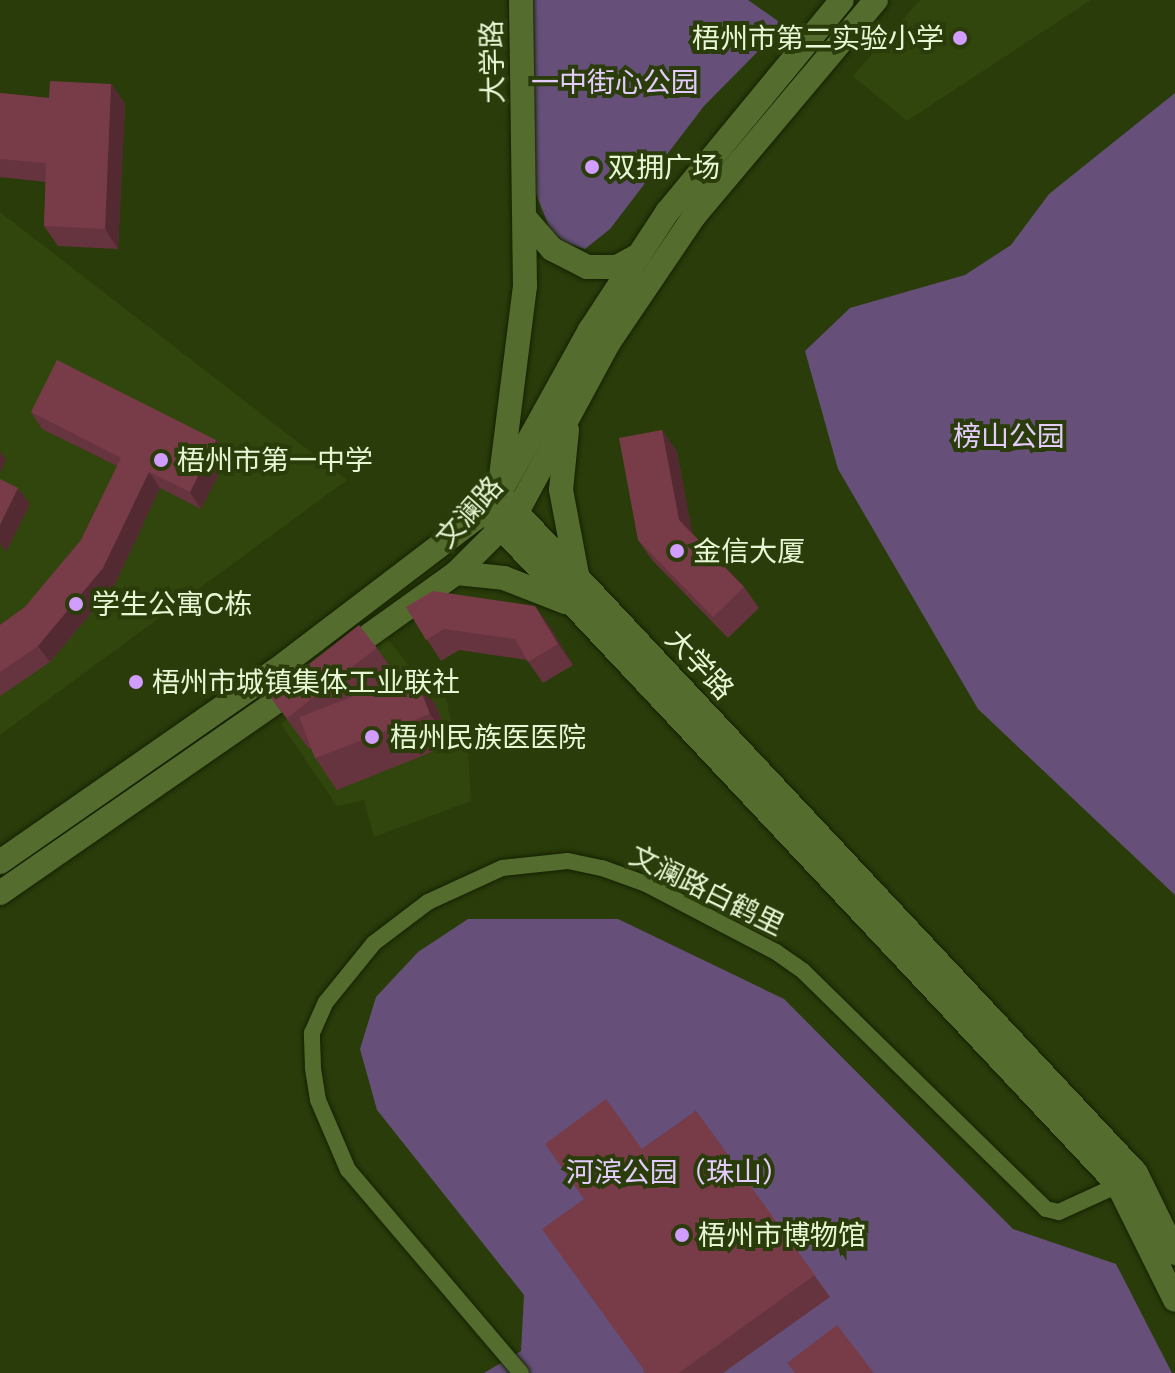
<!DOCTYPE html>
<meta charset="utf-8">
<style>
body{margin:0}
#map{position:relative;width:1175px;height:1373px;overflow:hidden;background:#2a3c0a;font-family:Inter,"Noto Sans SC",sans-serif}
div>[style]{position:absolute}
.built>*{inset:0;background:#31460d}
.green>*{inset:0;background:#66507a}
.roads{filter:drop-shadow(0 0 2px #152101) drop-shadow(0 0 2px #152101)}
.street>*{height:16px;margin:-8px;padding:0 8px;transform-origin:8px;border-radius:8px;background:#546d2e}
.secondary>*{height:24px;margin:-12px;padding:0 12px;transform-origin:12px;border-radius:12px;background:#546d2e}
.wall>*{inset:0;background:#66343e}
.shaded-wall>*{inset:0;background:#532a32}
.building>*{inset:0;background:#773c48;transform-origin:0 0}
.dots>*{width:22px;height:22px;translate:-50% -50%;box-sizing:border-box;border:4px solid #2a3c0a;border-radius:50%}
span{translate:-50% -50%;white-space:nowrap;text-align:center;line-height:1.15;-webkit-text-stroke:8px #2a3c0a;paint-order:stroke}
.poi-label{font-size:28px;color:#e7f7d5}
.right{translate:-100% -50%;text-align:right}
.left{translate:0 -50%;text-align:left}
.street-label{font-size:28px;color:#e7f7d5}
.park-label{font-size:28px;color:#e4cdfc}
</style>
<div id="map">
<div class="built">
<div style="clip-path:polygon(920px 0,1091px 0,907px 121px,853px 76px)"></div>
<div style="clip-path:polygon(0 212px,347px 480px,0 735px)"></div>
<div style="clip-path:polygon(387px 638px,432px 695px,446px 698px,457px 750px,468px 751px,471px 801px,374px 837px,364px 800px,337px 806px,281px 724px)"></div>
</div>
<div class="green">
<div style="clip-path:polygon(528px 0,748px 0,778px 21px,777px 32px,704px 106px,610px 229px,585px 249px,554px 239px,536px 194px)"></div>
<div style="clip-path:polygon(1175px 93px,1175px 895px,978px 709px,838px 469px,805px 351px,850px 308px,965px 275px,1011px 245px,1049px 194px)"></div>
<div style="clip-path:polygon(468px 919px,618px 919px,784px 999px,1013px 1229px,1116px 1264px,1172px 1373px,484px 1373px,521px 1351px,524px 1295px,377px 1110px,360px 1049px,376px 997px,418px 952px)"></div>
</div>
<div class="roads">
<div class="street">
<div style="left:521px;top:1373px;width:267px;rotate:-130.4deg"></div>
<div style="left:348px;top:1170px;width:76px;rotate:-113.2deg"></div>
<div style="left:318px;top:1100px;width:33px;rotate:-99deg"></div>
<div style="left:313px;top:1067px;width:34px;rotate:-92deg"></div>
<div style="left:312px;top:1033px;width:34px;rotate:-66deg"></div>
<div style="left:326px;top:1002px;width:76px;rotate:-50.9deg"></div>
<div style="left:374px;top:943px;width:68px;rotate:-37.2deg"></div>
<div style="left:428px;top:902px;width:81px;rotate:-24.7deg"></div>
<div style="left:502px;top:868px;width:66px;rotate:-6.1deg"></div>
<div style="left:568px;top:861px;width:35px;rotate:12deg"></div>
<div style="left:602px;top:868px;width:47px;rotate:20deg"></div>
<div style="left:646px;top:884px;width:147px;rotate:27.6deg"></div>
<div style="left:776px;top:952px;width:33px;rotate:35deg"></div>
<div style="left:803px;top:971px;width:340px;rotate:44.4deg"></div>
<div style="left:1046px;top:1209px;width:13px;rotate:13deg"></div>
<div style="left:1059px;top:1212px;width:65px;rotate:-24.6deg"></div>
</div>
<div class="secondary">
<div style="left:525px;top:218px;width:41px;rotate:48.9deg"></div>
<div style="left:552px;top:249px;width:39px;rotate:27deg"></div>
<div style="left:587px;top:267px;width:30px"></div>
<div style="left:617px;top:267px;width:25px;rotate:-29deg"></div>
<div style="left:567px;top:430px;width:60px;rotate:95.7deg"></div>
<div style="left:561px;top:490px;width:86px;rotate:79.3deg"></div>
<div style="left:501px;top:476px;width:192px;rotate:-82.8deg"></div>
<div style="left:525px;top:286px;width:286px;rotate:-90.8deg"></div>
<div style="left:506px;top:501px;width:921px;rotate:46.85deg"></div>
<div style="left:1136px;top:1173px;width:89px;rotate:64deg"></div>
<div style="left:491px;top:517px;width:916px;rotate:46.81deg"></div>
<div style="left:1118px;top:1185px;width:128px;rotate:63.6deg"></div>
<div style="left:456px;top:573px;width:48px;rotate:5.9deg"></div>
<div style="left:504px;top:578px;width:66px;rotate:21.5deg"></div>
<div style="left:343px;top:654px;width:139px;rotate:-35.6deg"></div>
<div style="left:456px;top:573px;width:86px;rotate:-45deg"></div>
<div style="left:517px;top:512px;width:193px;rotate:-61.6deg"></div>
<div style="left:609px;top:342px;width:153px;rotate:-55.9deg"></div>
<div style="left:695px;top:215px;width:281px;rotate:-49.9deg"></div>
<div style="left:0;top:862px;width:335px;rotate:-34.8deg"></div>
<div style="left:275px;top:671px;width:253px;rotate:-37.3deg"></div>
<div style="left:476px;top:518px;width:33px;rotate:-46deg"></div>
<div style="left:499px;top:494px;width:188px;rotate:-61deg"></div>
<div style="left:590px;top:330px;width:142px;rotate:-56.8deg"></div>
<div style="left:668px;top:211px;width:273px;rotate:-50.5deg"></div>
<div style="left:0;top:893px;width:365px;rotate:-34.7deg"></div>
</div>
</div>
<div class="wall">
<div style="clip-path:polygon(111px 84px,125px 104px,118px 249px,58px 246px,44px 226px,46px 182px,0 177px,0 93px,49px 98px)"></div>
<div style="clip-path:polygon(31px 412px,216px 440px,228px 456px,201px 509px,160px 488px,115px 584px,50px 662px,0 696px,0 625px,25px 607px,81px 540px,117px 466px,42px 429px)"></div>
<div style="clip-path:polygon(662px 430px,677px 452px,692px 533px,744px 587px,759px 608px,728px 638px,653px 561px,638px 540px)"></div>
<div style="clip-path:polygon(406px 607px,550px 627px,573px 665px,543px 683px,527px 660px,459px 650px,441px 661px)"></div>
<div style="clip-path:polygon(377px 648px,398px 678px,396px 680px,435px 704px,452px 744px,337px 790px,316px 759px,311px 747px,309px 749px,269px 695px)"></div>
<div style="clip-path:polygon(696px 1111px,830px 1297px,723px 1373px,645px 1373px,584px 1199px,642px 1149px)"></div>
</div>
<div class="shaded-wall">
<div style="clip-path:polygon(111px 84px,125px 104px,118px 249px,105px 229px)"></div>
<div style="clip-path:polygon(662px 430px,677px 452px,694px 541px,679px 520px)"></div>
<div style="clip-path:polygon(216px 440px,228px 456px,201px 509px,190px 492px)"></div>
<div style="clip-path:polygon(0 451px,6px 460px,0 473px)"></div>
<div style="clip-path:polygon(149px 472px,160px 488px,115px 584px,50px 662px,38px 646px)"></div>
<div style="clip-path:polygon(18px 488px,30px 504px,6px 552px,0 544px,0 525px)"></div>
<div style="clip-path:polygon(535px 606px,550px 627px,573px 665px,558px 644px)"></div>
<div style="clip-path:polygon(414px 673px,435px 704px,452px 744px,430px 714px)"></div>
</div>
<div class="building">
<div style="clip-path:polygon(50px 81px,111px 84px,105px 229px,44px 226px,46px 163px,0 159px,0 93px,49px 98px)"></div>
<div style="clip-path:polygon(57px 360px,216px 440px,190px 492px,149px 472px,103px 568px,38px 646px,0 672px,0 625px,25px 607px,81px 540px,121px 458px,31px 412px)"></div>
<div style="clip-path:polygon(662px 430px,679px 520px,744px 587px,713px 617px,638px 540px,619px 438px)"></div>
<div style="clip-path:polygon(0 479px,18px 488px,0 525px)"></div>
<div style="clip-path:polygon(433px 591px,535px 606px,558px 644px,528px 662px,515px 639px,444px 629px,426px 640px,406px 607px)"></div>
<div style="left:359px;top:625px;width:29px;height:114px;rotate:52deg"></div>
<div style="left:414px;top:673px;width:44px;height:123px;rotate:69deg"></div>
<div style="clip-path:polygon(606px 1099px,642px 1149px,696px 1111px,815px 1275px,679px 1373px,646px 1373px,542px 1229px,584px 1199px,545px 1144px)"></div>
<div style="clip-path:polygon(837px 1325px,874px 1373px,795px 1373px,787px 1363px)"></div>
</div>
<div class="dots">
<div style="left:960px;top:38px;background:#d19dfe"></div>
<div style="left:592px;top:167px;background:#d19dfe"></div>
<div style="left:161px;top:460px;background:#d19dfe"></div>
<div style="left:677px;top:551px;background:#d19dfe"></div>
<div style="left:76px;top:604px;background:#d19dfe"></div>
<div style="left:136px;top:682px;background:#d19dfe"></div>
<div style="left:372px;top:737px;background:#d19dfe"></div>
<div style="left:682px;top:1235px;background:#d19dfe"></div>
</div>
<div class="poi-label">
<span class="right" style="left:944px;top:38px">梧州市第二实验小学</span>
<span class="left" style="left:608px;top:167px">双拥广场</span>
<span class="left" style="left:177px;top:460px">梧州市第一中学</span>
<span class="left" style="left:693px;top:551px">金信大厦</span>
<span class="left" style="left:92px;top:604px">学生公寓C栋</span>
<span class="left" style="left:152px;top:682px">梧州市城镇集体工业联社</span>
<span class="left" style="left:390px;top:737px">梧州民族医医院</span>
<span class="left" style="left:698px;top:1235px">梧州市博物馆</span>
</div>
<div class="street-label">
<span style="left:492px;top:62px;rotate:-91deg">大学路</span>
<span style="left:469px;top:512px;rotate:-48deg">文澜路</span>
<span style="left:700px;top:664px;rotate:47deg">大学路</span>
<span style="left:707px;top:890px;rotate:26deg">文澜路白鹤里</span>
</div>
<div class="park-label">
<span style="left:615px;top:82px">一中街心公园</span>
<span style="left:1009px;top:436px">榜山公园</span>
<span style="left:678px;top:1172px">河滨公园（珠山）</span>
</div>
</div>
